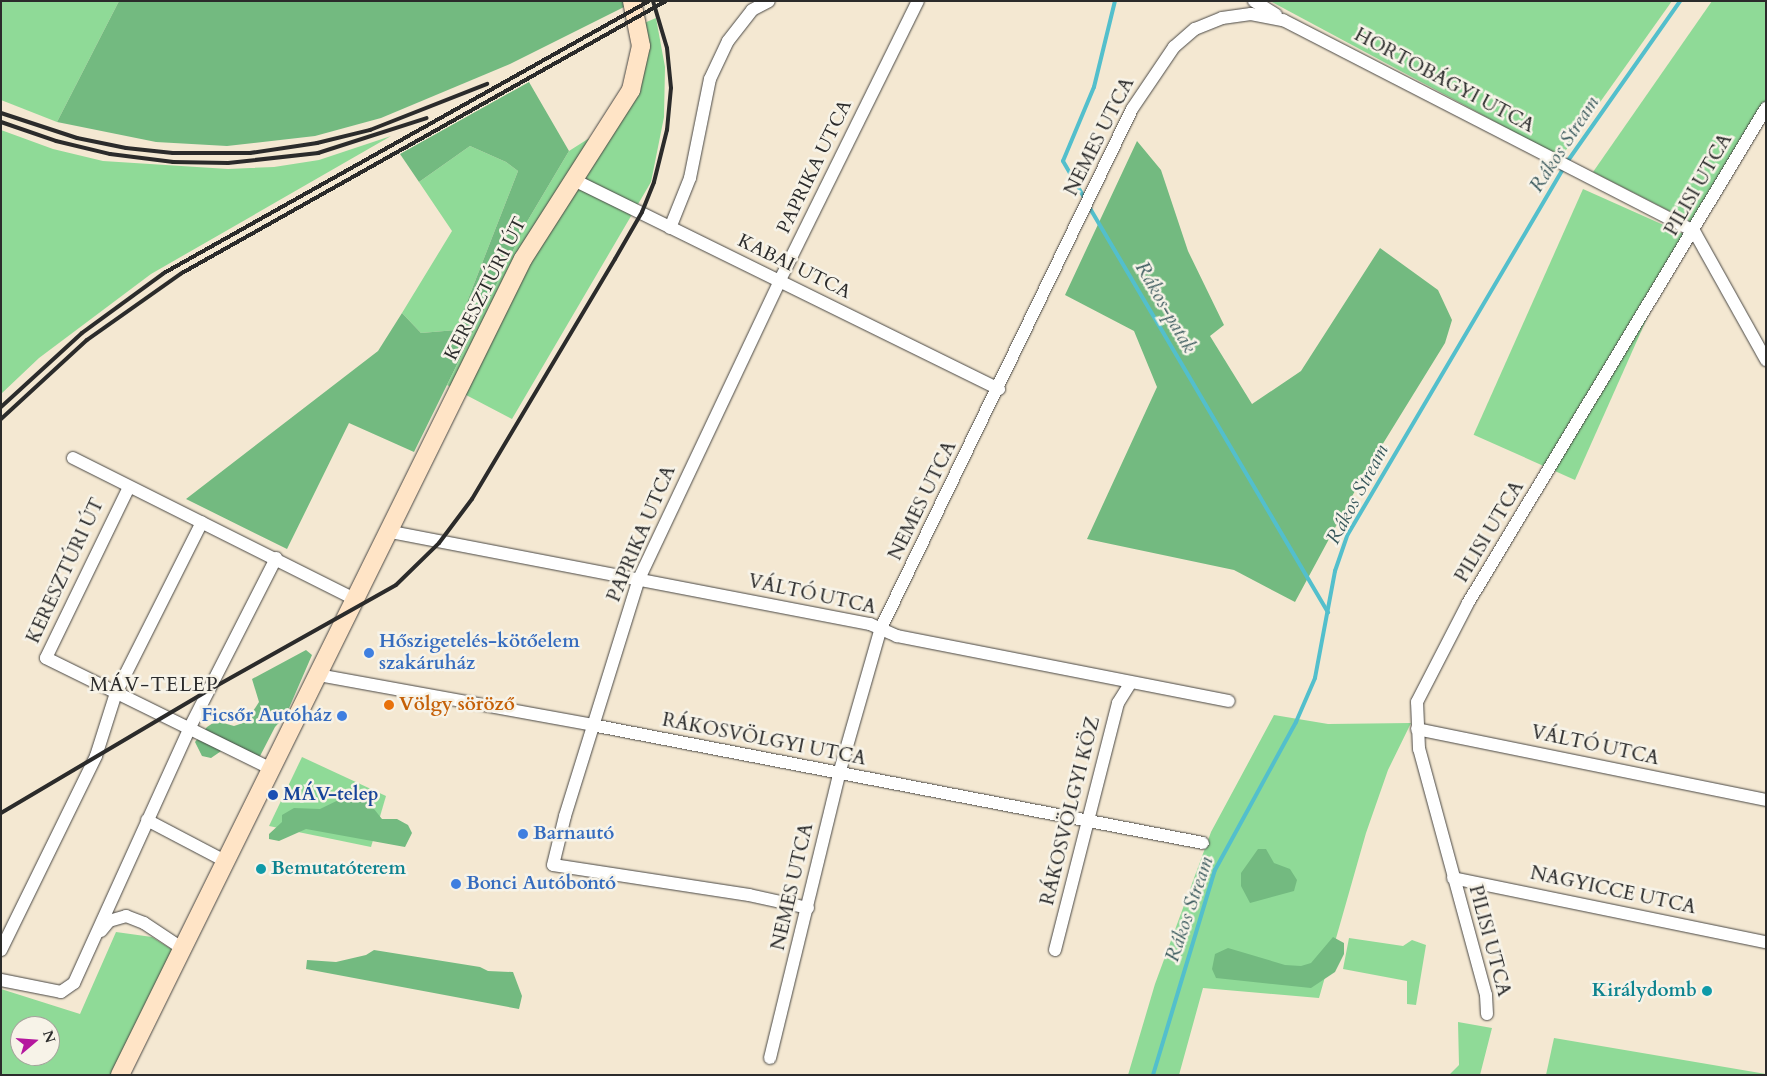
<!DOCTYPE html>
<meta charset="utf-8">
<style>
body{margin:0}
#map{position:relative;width:1767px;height:1076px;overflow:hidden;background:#f4e8d2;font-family:Cardo,serif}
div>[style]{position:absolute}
.green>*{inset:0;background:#8fda97;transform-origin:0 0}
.forest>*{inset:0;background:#73ba80}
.stream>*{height:4px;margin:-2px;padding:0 2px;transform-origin:2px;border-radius:2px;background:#53bfcc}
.roads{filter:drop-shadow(0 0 1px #494744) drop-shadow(0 0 1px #494744)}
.street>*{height:12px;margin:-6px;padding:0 6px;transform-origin:6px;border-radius:6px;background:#fff}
.secondary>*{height:18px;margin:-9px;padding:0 9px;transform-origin:9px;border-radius:9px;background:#ffe4c6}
.rail>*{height:4px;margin:-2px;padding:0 2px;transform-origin:2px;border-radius:2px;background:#2b2b2b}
.dots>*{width:14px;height:14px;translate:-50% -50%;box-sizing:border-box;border:2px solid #f7f3e8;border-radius:50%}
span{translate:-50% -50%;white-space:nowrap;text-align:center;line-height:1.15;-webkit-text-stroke:5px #f7f3e8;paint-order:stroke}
.street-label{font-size:19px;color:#2b2b2b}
.shop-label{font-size:19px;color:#366cbe;font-weight:700}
.left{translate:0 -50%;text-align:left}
.right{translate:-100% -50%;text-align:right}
.food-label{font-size:19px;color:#c56008;font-weight:700}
.transit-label{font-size:19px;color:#164399;font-weight:700}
.culture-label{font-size:19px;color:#0d838f;font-weight:700}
.water-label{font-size:20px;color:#37575b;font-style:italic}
.neighbourhood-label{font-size:20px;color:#2b2b2b;letter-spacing:1px}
.frame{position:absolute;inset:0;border:2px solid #2b2b2b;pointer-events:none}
.north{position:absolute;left:10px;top:1016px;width:50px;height:50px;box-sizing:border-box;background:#f7f3e8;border:1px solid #a5a39c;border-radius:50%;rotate:72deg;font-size:14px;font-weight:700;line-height:20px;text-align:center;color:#2b2b2b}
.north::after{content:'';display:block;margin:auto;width:18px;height:22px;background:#b5179e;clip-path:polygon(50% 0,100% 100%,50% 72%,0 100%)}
</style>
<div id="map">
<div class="green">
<div style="clip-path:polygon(1px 1px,119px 1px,57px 122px,1px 100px)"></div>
<div style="clip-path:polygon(1270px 1px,1672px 1px,1561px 157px)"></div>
<div style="clip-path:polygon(1712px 1px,1766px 1px,1766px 101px,1693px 223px,1593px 172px)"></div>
<div style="clip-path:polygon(656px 18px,665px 67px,664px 117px,651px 182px,512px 419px,447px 385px,528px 220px,569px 151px,602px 130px,628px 83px,632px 43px,630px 29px)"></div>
<div style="clip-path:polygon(1px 130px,53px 149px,103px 161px,228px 169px,274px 167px,319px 160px,391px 136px,151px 274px,39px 358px,1px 394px)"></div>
<div style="clip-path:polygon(470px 146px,506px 162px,518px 171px,456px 330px,421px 333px,402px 313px,452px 231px,419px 182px)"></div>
<div style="left:1583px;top:189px;width:111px;height:269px;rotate:24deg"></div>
<div style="clip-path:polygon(1274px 715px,1328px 724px,1411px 723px,1388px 770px,1366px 833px,1319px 998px,1203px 988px,1179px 1075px,1128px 1075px,1155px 984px,1211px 832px)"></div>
<div style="clip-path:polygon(302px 757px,386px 796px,371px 847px,269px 826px)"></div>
<div style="clip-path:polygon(evenodd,116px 932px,152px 937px,179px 954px,123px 1075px,1px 1075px,1px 989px,80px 1014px,116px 932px,20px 1026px,50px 1026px,50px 1056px,20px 1056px,20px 1026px)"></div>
<div style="clip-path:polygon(1349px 938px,1403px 946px,1412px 940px,1426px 945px,1416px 1005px,1407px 1004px,1407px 981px,1343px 969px)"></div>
<div style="clip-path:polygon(1458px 1022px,1492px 1028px,1480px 1075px,1449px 1075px,1459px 1065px)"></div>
<div style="clip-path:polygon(1554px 1038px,1766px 1074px,1766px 1075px,1546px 1075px)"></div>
</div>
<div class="forest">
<div style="clip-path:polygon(119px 1px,636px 1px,510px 64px,381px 118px,315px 136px,227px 146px,156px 142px,57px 122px)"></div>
<div style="clip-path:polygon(529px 82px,569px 151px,528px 220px,414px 452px,349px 423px,287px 549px,186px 499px,378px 351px,402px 313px,421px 333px,456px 330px,518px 171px,506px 162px,470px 146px,419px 182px,400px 154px)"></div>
<div style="clip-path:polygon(1137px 141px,1161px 170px,1188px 251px,1224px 325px,1210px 336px,1252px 404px,1301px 371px,1380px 248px,1438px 290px,1452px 320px,1445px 343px,1363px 476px,1295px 602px,1234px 570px,1087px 539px,1157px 387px,1134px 331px,1065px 295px)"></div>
<div style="clip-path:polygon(306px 650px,312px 655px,286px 715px,275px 727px,259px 758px,230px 745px,211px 758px,202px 756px,195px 742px,207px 727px,216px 721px,234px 726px,246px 722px,259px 702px,252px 679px)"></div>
<div style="clip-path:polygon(353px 793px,366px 799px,382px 819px,397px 819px,408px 825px,412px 833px,405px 847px,306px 829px,279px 841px,269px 839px,269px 834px,282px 822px,282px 815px,294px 808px,320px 809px)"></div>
<div style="clip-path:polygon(1258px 849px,1266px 849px,1274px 863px,1290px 869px,1297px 880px,1294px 891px,1250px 903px,1241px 886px,1241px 873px)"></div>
<div style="clip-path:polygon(1333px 937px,1344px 943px,1344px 954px,1335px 972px,1311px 988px,1216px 978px,1212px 969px,1215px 954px,1228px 948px,1285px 965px,1301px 966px,1311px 963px)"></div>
<div style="clip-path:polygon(374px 950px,480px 967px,488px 971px,513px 972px,522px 996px,519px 1009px,306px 969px,307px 960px,336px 962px,366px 955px)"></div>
</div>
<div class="stream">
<div style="left:1085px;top:199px;width:44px;rotate:-120.1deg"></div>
<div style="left:1063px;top:161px;width:80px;rotate:-67.3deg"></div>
<div style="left:1094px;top:87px;width:89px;rotate:-76.3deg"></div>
<div style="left:1088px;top:205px;width:473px;rotate:59.5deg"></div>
<div style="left:1153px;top:1075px;width:214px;rotate:-73.2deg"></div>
<div style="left:1215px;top:870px;width:169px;rotate:-61.3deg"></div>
<div style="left:1296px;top:722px;width:48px;rotate:-66.6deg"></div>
<div style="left:1315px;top:678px;width:109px;rotate:-79.4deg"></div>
<div style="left:1335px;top:571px;width:39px;rotate:-71deg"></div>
<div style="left:1348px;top:534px;width:432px;rotate:-59.5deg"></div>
<div style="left:1567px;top:162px;width:197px;rotate:-54.9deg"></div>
</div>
<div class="roads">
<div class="street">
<div style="left:1254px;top:1px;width:26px;rotate:32deg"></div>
<div style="left:572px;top:179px;width:476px;rotate:26.2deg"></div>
<div style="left:670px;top:228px;width:54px;rotate:-68.2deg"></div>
<div style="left:690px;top:178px;width:101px;rotate:-78.6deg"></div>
<div style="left:710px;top:79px;width:42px;rotate:-64.7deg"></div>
<div style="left:728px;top:41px;width:39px;rotate:-52deg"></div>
<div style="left:752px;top:10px;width:19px;rotate:-28deg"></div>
<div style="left:73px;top:458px;width:314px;rotate:26.6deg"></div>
<div style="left:129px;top:487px;width:190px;rotate:115.9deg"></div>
<div style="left:46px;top:658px;width:250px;rotate:26.2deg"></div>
<div style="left:386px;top:531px;width:493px;rotate:10.9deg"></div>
<div style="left:870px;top:624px;width:30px;rotate:24deg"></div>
<div style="left:897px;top:636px;width:338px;rotate:11.1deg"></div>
<div style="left:318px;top:675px;width:279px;rotate:10.3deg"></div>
<div style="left:592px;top:725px;width:622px;rotate:10.93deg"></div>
<div style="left:1417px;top:729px;width:356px;rotate:11.5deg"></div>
<div style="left:147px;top:820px;width:88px;rotate:27.7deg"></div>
<div style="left:1453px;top:878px;width:319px;rotate:11.6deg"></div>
<div style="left:808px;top:908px;width:60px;rotate:-167.6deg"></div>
<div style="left:749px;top:895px;width:198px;rotate:-171.3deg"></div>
<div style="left:553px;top:865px;width:50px;rotate:-76.2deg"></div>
<div style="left:565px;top:816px;width:246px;rotate:-72.7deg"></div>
<div style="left:638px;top:581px;width:333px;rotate:-64.7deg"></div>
<div style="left:780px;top:280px;width:311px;rotate:-63.7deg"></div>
<div style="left:101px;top:931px;width:13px;rotate:-51deg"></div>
<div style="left:109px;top:921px;width:18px;rotate:-16deg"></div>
<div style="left:126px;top:916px;width:19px;rotate:21deg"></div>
<div style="left:144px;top:923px;width:47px;rotate:33.7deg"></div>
<div style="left:1px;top:950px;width:216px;rotate:-63.9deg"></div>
<div style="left:96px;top:756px;width:66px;rotate:-72.4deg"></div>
<div style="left:116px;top:693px;width:191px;rotate:-63.3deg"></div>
<div style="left:1055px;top:950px;width:255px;rotate:-75.7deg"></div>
<div style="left:1118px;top:703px;width:22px;rotate:-58deg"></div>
<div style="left:1px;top:980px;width:61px;rotate:11.3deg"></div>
<div style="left:61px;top:992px;width:16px;rotate:-35deg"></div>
<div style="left:74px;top:983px;width:279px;rotate:-65.6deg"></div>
<div style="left:189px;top:729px;width:192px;rotate:-63deg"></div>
<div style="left:1487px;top:1014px;width:19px;rotate:-93deg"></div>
<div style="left:1486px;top:995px;width:255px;rotate:-105.2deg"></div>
<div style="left:1419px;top:749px;width:47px;rotate:-92.4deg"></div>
<div style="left:1417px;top:702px;width:111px;rotate:-62.7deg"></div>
<div style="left:1468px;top:603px;width:578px;rotate:-58.95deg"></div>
<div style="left:770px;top:1058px;width:292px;rotate:-76.3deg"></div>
<div style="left:839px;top:774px;width:152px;rotate:-74deg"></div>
<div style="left:881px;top:628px;width:577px;rotate:-64.19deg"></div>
<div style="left:1132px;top:109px;width:75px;rotate:-55.9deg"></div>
<div style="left:1174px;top:47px;width:28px;rotate:-41deg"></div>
<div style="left:1195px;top:29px;width:29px;rotate:-22deg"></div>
<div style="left:1222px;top:18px;width:29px;rotate:-8deg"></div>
<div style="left:1251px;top:14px;width:33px;rotate:11deg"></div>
<div style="left:1283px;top:20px;width:462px;rotate:27.2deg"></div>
<div style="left:1694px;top:231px;width:148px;rotate:60.8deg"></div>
</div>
<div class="secondary">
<div style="left:120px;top:1075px;width:910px;rotate:-63.72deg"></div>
<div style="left:523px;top:259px;width:201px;rotate:-57.4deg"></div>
<div style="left:631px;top:90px;width:45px;rotate:-77.2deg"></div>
<div style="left:641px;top:46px;width:46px;rotate:-101.3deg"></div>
</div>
</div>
<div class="rail">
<div style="left:1px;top:113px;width:80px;rotate:18.2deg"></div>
<div style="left:77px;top:138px;width:50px;rotate:11.5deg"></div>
<div style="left:126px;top:148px;width:47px;rotate:6.1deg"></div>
<div style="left:173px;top:153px;width:77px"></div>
<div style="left:250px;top:153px;width:68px;rotate:-8.5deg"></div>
<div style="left:317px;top:143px;width:55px;rotate:-13.8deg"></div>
<div style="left:370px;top:130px;width:126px;rotate:-21.5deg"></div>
<div style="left:1px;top:122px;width:58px;rotate:19.1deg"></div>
<div style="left:56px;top:141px;width:56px;rotate:13.5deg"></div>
<div style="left:110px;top:154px;width:64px;rotate:7.2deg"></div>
<div style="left:173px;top:162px;width:55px;rotate:1deg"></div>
<div style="left:228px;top:163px;width:91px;rotate:-6.3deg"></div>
<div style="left:318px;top:153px;width:114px;rotate:-17.8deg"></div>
<div style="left:1px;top:407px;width:110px;rotate:-42.4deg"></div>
<div style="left:82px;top:333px;width:102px;rotate:-36.2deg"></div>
<div style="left:164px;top:273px;width:556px;rotate:-29.28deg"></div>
<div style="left:1px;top:419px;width:117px;rotate:-42.6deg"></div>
<div style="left:87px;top:340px;width:116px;rotate:-35.2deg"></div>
<div style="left:182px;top:273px;width:555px;rotate:-29.34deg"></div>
<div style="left:1px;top:813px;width:242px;rotate:-30.6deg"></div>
<div style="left:209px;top:690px;width:214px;rotate:-29.3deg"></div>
<div style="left:396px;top:585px;width:60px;rotate:-44.3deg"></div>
<div style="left:439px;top:543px;width:55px;rotate:-53.1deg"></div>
<div style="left:472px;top:499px;width:279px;rotate:-59.2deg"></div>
<div style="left:615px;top:259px;width:54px;rotate:-60.1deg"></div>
<div style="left:642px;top:212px;width:32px;rotate:-68deg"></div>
<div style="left:654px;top:182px;width:54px;rotate:-76deg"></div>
<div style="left:667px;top:130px;width:42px;rotate:-84.6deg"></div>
<div style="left:671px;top:88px;width:40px;rotate:-95.7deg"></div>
<div style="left:667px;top:48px;width:49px;rotate:-106.6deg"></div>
</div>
<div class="dots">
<div style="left:369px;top:653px;background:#3f7fe0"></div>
<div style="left:389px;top:705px;background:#e8710a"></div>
<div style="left:342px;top:716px;background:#3f7fe0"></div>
<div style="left:273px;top:795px;background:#1a4fb4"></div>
<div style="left:523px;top:834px;background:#3f7fe0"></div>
<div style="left:261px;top:869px;background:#0f9aa8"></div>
<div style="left:456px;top:884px;background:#3f7fe0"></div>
<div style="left:1707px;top:991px;background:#0f9aa8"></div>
</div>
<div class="street-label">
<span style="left:1444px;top:81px;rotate:28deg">HORTOBÁGYI UTCA</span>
<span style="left:1100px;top:137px;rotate:-63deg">NEMES UTCA</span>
<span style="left:815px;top:167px;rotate:-64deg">PAPRIKA UTCA</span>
<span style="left:1699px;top:185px;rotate:-60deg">PILISI UTCA</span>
<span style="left:794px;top:267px;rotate:26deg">KABAI UTCA</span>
<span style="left:486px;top:289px;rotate:-63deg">KERESZTÚRI ÚT</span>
<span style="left:923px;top:501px;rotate:-64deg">NEMES UTCA</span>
<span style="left:1490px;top:532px;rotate:-59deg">PILISI UTCA</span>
<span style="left:642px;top:534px;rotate:-67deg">PAPRIKA UTCA</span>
<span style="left:66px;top:571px;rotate:-65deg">KERESZTÚRI ÚT</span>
<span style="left:812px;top:595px;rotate:12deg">VÁLTÓ UTCA</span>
<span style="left:764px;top:740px;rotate:11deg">RÁKOSVÖLGYI UTCA</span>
<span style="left:1595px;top:746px;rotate:12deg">VÁLTÓ UTCA</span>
<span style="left:1071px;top:811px;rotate:-76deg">RÁKOSVÖLGYI KÖZ</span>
<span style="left:793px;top:887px;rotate:-77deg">NEMES UTCA</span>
<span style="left:1613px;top:891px;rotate:12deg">NAGYICCE UTCA</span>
<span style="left:1489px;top:941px;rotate:75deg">PILISI UTCA</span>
</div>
<div class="shop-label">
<span class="left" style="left:379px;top:653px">Hőszigetelés-kötőelem<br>szakáruház</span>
<span class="right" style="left:332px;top:716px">Ficsőr Autóház</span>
<span class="left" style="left:533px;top:834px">Barnautó</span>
<span class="left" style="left:466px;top:884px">Bonci Autóbontó</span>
</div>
<div class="food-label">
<span class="left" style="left:399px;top:705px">Völgy söröző</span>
</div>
<div class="transit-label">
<span class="left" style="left:283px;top:795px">MÁV-telep</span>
</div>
<div class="culture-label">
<span class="left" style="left:271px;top:869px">Bemutatóterem</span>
<span class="right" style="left:1697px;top:991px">Királydomb</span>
</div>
<div class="water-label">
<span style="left:1564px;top:144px;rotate:-57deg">Rákos Stream</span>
<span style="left:1166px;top:307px;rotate:60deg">Rákos-patak</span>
<span style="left:1357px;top:494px;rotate:-62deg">Rákos Stream</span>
<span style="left:1189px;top:909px;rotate:-71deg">Rákos Stream</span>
</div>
<div class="neighbourhood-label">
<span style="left:154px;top:684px">MÁV-TELEP</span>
</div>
<div class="frame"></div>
<div class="north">N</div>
</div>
